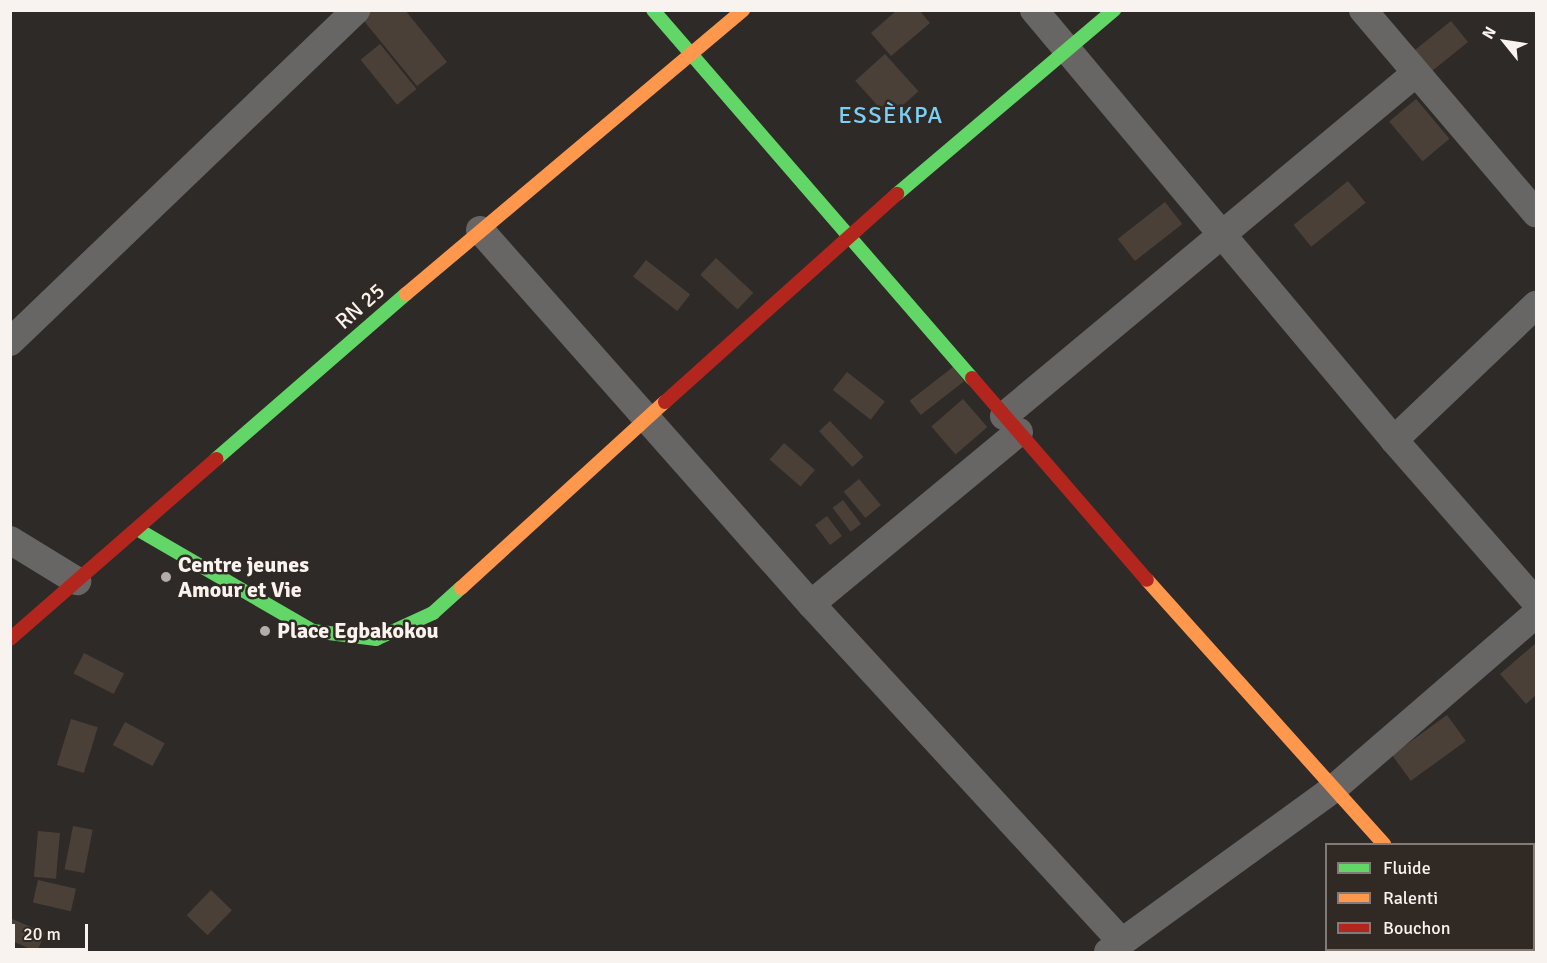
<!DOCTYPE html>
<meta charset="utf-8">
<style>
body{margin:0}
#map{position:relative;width:1547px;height:963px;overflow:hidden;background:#2e2a27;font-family:Signika,sans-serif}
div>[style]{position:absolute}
.building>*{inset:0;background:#4b4038;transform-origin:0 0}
.street>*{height:28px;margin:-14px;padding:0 14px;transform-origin:14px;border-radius:14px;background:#676664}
.fast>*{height:14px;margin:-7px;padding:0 7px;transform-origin:7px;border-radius:7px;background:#63d668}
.slow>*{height:14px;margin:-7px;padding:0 7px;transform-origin:7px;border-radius:7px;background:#ff974d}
.jam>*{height:14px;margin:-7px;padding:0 7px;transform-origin:7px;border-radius:7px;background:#b3261e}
.dots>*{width:16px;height:16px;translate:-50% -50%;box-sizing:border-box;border:3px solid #312924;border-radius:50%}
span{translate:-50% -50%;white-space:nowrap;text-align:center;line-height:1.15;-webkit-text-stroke:5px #312924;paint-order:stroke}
.street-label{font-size:22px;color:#f9f3f0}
.poi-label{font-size:22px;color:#f9f3f0;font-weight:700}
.left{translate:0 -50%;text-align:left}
.neighbourhood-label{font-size:24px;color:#7ad0f8;letter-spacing:1.5px}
.frame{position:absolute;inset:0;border:12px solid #f9f3f0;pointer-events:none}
.legend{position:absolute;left:1325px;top:843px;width:210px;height:108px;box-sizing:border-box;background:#312924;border:2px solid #817a76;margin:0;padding:8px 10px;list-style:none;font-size:18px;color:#f9f3f0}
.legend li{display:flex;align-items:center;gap:12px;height:30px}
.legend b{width:30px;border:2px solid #817a76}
.north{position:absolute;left:1475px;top:12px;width:60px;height:60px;-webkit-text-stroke:4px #312924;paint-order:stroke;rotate:300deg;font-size:16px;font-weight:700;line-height:24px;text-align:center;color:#f9f3f0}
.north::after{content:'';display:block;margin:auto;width:21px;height:27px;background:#f9f3f0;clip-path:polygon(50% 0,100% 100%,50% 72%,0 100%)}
.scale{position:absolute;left:12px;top:924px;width:76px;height:27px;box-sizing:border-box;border:3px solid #f9f3f0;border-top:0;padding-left:8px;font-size:18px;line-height:21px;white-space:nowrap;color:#f9f3f0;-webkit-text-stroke:4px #312924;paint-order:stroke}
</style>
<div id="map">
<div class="building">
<div style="clip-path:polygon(367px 10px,405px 10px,447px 62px,417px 86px,360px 16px)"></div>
<div style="clip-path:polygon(897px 10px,919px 10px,930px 23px,891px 56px,871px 33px)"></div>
<div style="left:1451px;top:21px;width:27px;height:49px;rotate:51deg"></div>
<div style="left:380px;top:44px;width:58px;height:25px;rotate:51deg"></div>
<div style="left:885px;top:54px;width:50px;height:40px;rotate:48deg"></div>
<div style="left:1416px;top:99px;width:52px;height:35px;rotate:50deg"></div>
<div style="left:1348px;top:181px;width:28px;height:70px;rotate:51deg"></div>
<div style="left:1165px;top:202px;width:28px;height:60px;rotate:52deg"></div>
<div style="left:716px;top:258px;width:51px;height:23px;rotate:43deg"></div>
<div style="left:646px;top:260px;width:56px;height:21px;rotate:38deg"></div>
<div style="left:953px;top:367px;width:18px;height:55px;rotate:52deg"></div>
<div style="left:847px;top:372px;width:48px;height:23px;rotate:38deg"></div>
<div style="left:963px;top:399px;width:37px;height:42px;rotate:49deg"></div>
<div style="left:830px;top:421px;width:49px;height:15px;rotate:47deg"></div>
<div style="left:784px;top:443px;width:41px;height:22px;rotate:41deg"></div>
<div style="left:859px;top:479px;width:34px;height:20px;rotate:50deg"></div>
<div style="left:843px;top:500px;width:30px;height:13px;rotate:53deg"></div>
<div style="left:827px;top:516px;width:25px;height:15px;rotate:53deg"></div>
<div style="clip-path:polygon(1536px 643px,1536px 695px,1526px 704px,1500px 674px)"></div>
<div style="left:84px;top:653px;width:45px;height:23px;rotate:27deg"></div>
<div style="left:1447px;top:715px;width:32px;height:68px;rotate:54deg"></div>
<div style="left:71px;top:719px;width:28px;height:48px;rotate:17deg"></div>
<div style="left:125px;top:722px;width:45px;height:26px;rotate:28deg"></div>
<div style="left:73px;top:826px;width:20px;height:44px;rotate:11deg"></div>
<div style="left:38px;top:831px;width:22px;height:46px;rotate:5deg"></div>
<div style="left:38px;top:880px;width:39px;height:23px;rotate:13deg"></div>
<div style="left:211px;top:890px;width:29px;height:35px;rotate:44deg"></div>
<div style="clip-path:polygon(10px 918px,45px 933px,37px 952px,10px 940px)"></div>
</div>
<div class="street">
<div style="left:1034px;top:10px;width:561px;rotate:50.06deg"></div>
<div style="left:1394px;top:440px;width:215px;rotate:48.8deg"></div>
<div style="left:1363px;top:10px;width:267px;rotate:49.6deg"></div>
<div style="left:480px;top:230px;width:499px;rotate:48.5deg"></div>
<div style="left:811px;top:604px;width:459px;rotate:47.4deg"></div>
<div style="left:10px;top:342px;width:480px;rotate:-43.8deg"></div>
<div style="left:1004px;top:416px;width:536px;rotate:-39.78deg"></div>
<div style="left:1394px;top:440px;width:196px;rotate:-43.6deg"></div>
<div style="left:10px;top:540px;width:79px;rotate:31.5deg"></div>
<div style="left:811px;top:604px;width:270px;rotate:-39.6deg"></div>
<div style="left:1108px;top:952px;width:276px;rotate:-35.9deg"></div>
<div style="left:1332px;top:790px;width:269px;rotate:-40.8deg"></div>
</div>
<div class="fast">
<div style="left:653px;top:10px;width:487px;rotate:49.1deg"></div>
<div style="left:897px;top:194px;width:285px;rotate:-40.3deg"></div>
<div style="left:216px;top:459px;width:252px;rotate:-41deg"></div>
<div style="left:137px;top:529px;width:203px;rotate:30.1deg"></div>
<div style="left:313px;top:631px;width:64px;rotate:7.2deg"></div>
<div style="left:376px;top:639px;width:63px;rotate:-24.5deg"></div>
<div style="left:433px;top:613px;width:38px;rotate:-42deg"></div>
</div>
<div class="slow">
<div style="left:406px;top:294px;width:441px;rotate:-40.1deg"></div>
<div style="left:1147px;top:580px;width:355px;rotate:48.1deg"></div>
<div style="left:461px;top:588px;width:276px;rotate:-42.4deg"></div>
</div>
<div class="jam">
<div style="left:972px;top:378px;width:267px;rotate:49.1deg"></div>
<div style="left:665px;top:402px;width:312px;rotate:-41.9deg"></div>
<div style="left:10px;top:639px;width:274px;rotate:-41.1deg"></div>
<div style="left:1478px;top:950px;width:4px;rotate:34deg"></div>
</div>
<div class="dots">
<div style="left:166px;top:577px;background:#b2adaa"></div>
<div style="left:265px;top:631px;background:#b2adaa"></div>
</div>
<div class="street-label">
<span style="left:360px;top:306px;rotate:-41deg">RN 25</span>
</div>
<div class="poi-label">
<span class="left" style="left:178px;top:577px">Centre jeunes<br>Amour et Vie</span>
<span class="left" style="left:277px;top:631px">Place Egbakokou</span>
</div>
<div class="neighbourhood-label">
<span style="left:891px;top:116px">ESSÈKPA</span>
</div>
<div class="frame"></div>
<ul class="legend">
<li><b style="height:8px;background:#63d668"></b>Fluide</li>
<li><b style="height:8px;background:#ff974d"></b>Ralenti</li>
<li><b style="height:8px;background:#b3261e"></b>Bouchon</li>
</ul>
<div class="north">N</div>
<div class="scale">20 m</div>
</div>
